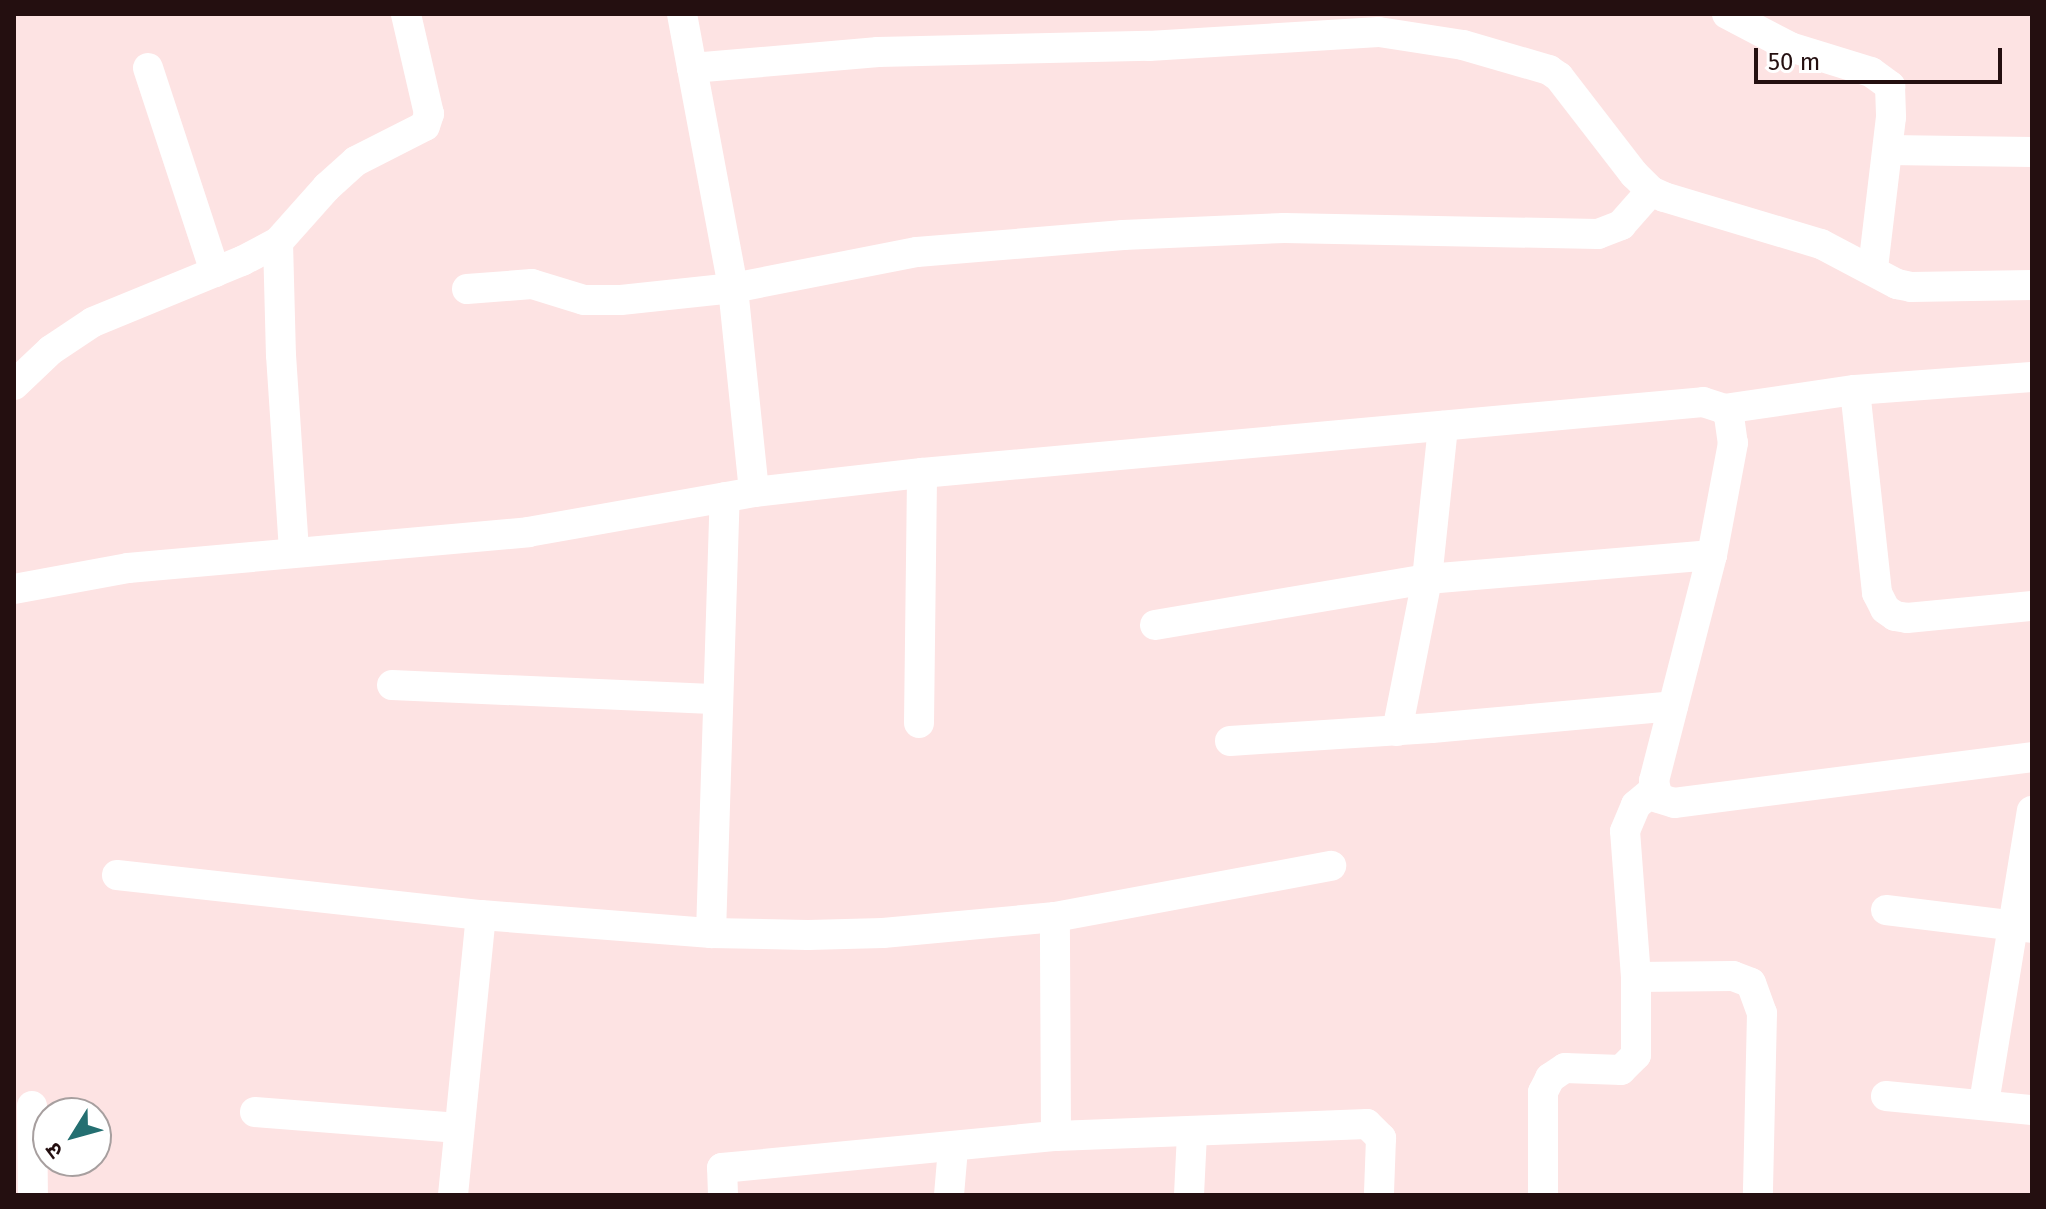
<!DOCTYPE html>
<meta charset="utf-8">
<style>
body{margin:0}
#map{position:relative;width:2046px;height:1209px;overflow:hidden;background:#fde3e3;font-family:"Fira Sans","Noto Sans Devanagari",sans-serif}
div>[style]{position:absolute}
.street>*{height:30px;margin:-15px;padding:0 15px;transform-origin:15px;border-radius:15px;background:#fff}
span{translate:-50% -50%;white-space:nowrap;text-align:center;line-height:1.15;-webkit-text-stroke:6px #fff;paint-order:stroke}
.frame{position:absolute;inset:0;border:16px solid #240f10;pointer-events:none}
.north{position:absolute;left:32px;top:1097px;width:80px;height:80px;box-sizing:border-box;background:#fff;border:2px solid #a79f9f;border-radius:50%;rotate:233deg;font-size:22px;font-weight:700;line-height:32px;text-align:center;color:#240f10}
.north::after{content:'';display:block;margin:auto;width:28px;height:36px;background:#246f71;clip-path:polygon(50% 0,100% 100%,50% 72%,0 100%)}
.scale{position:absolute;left:1754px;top:48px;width:248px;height:36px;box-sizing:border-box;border:4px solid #240f10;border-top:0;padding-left:10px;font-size:24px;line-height:28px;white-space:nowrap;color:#240f10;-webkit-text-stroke:6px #fff;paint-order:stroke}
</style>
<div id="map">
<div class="street">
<div style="left:682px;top:14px;width:55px;rotate:79.5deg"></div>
<div style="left:692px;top:68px;width:187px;rotate:-4.9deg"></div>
<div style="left:878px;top:52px;width:271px;rotate:-1.3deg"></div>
<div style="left:1149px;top:46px;width:230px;rotate:-3.5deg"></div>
<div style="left:1379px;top:32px;width:85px;rotate:8.8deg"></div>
<div style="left:1463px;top:45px;width:90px;rotate:16.2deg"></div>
<div style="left:1549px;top:70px;width:12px;rotate:35deg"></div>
<div style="left:1559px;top:77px;width:123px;rotate:52.3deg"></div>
<div style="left:1634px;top:174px;width:24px;rotate:45deg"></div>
<div style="left:1651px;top:191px;width:14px;rotate:25deg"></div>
<div style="left:1664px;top:197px;width:164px;rotate:16.7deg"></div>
<div style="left:1821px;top:244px;width:86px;rotate:27.8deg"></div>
<div style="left:1897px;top:284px;width:14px;rotate:12deg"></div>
<div style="left:1911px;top:287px;width:121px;rotate:-0.9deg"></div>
<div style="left:1727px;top:14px;width:71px;rotate:27.6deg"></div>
<div style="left:1790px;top:47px;width:85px;rotate:17.2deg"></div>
<div style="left:1871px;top:72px;width:24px;rotate:36deg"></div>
<div style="left:1890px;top:86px;width:31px;rotate:88deg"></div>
<div style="left:1891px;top:117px;width:152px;rotate:96.8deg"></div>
<div style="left:148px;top:68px;width:215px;rotate:71.8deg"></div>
<div style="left:692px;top:68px;width:224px;rotate:79.4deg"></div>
<div style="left:733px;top:288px;width:205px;rotate:84.1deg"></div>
<div style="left:1888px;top:150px;width:144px;rotate:0.8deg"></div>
<div style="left:278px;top:242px;width:113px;rotate:88.5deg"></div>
<div style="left:281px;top:355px;width:197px;rotate:86.2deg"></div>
<div style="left:467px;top:289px;width:65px;rotate:-4.4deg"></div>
<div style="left:532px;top:284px;width:54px;rotate:17.1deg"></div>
<div style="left:584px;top:300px;width:37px"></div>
<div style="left:621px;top:300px;width:113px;rotate:-6.1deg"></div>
<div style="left:733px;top:288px;width:187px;rotate:-11.1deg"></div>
<div style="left:917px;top:252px;width:207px;rotate:-4.7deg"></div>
<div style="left:1123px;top:235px;width:161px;rotate:-2.5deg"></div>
<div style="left:1284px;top:228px;width:314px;rotate:1.1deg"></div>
<div style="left:1598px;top:234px;width:25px;rotate:-21deg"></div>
<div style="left:1621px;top:225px;width:45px;rotate:-48.6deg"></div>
<div style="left:14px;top:385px;width:51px;rotate:-43.4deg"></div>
<div style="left:51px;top:350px;width:50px;rotate:-33.7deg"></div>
<div style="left:93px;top:322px;width:161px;rotate:-22.3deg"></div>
<div style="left:242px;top:261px;width:41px;rotate:-27.8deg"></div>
<div style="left:278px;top:242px;width:74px;rotate:-48.3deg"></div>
<div style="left:327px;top:187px;width:39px;rotate:-42deg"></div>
<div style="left:356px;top:161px;width:77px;rotate:-26.9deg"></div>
<div style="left:425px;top:126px;width:13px;rotate:-72deg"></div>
<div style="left:429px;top:114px;width:103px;rotate:-103deg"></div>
<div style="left:1855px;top:390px;width:204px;rotate:83.8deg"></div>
<div style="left:1877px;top:593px;width:18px;rotate:63deg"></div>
<div style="left:1885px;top:609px;width:12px;rotate:35deg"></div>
<div style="left:1895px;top:616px;width:12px;rotate:9deg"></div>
<div style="left:1907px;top:618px;width:126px;rotate:-5.5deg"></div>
<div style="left:1724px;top:409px;width:132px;rotate:-8.3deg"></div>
<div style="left:1855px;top:390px;width:177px;rotate:-4.2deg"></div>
<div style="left:14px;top:589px;width:116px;rotate:-10.4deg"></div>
<div style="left:128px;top:568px;width:402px;rotate:-5.1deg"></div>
<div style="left:528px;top:532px;width:230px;rotate:-10deg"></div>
<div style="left:754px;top:492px;width:169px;rotate:-6.5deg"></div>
<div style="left:922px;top:473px;width:784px;rotate:-5.19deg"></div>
<div style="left:1703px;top:402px;width:22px;rotate:18deg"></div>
<div style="left:1724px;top:409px;width:9px;rotate:54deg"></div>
<div style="left:1729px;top:416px;width:27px;rotate:82deg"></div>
<div style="left:1733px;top:443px;width:114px;rotate:100.6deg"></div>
<div style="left:1712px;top:555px;width:233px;rotate:104.4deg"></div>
<div style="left:1654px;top:781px;width:17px;rotate:77deg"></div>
<div style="left:1658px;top:798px;width:17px;rotate:17deg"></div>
<div style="left:1674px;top:803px;width:361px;rotate:-7.3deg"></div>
<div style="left:1155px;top:625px;width:276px;rotate:-9.6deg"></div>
<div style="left:1427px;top:579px;width:286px;rotate:-4.8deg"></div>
<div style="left:392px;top:685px;width:326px;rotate:2.5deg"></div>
<div style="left:919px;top:723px;width:250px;rotate:-89.3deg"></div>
<div style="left:1397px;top:731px;width:155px;rotate:-78.8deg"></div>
<div style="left:1427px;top:579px;width:154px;rotate:-84deg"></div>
<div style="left:1230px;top:741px;width:202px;rotate:-3.7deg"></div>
<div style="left:1432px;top:728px;width:242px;rotate:-5.2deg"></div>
<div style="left:117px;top:875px;width:366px;rotate:6.3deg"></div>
<div style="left:481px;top:915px;width:231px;rotate:4.5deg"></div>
<div style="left:711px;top:933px;width:97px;rotate:1.2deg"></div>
<div style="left:808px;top:935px;width:75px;rotate:-1.5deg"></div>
<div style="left:883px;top:933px;width:173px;rotate:-5.3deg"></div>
<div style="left:1055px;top:917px;width:281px;rotate:-10.5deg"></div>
<div style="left:1886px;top:910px;width:147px;rotate:7deg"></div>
<div style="left:711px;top:933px;width:436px;rotate:-88.2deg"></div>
<div style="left:1636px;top:977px;width:97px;rotate:-0.6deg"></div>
<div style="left:1733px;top:976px;width:19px;rotate:21deg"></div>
<div style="left:1751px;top:983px;width:32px;rotate:70deg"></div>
<div style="left:1762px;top:1013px;width:182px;rotate:91.3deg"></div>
<div style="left:1886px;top:1096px;width:147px;rotate:5.5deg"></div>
<div style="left:1984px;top:1103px;width:296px;rotate:-80.7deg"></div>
<div style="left:32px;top:1106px;width:89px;rotate:89.4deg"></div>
<div style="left:255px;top:1112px;width:204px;rotate:4.5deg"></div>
<div style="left:1056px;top:1136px;width:311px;rotate:-2.2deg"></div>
<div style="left:1367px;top:1124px;width:20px;rotate:45deg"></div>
<div style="left:1381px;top:1138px;width:54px;rotate:92.1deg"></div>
<div style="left:453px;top:1195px;width:281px;rotate:-84.3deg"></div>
<div style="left:723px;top:1195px;width:27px;rotate:-92deg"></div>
<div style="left:722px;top:1168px;width:336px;rotate:-5.5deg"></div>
<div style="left:1056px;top:1136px;width:219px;rotate:-90.3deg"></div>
<div style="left:949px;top:1195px;width:47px;rotate:-85.1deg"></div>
<div style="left:1189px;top:1195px;width:62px;rotate:-87.2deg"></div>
<div style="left:1543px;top:1195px;width:103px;rotate:-90deg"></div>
<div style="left:1543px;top:1092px;width:16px;rotate:-63deg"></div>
<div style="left:1550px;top:1078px;width:18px;rotate:-34deg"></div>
<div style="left:1565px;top:1068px;width:56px;rotate:2deg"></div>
<div style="left:1621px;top:1070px;width:21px;rotate:-45deg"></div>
<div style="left:1636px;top:1055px;width:78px;rotate:-90deg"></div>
<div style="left:1636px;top:977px;width:146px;rotate:-94.3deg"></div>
<div style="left:1625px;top:831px;width:28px;rotate:-67deg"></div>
<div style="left:1636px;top:805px;width:23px;rotate:-40deg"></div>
</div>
<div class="frame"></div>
<div class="north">उ</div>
<div class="scale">50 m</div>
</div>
